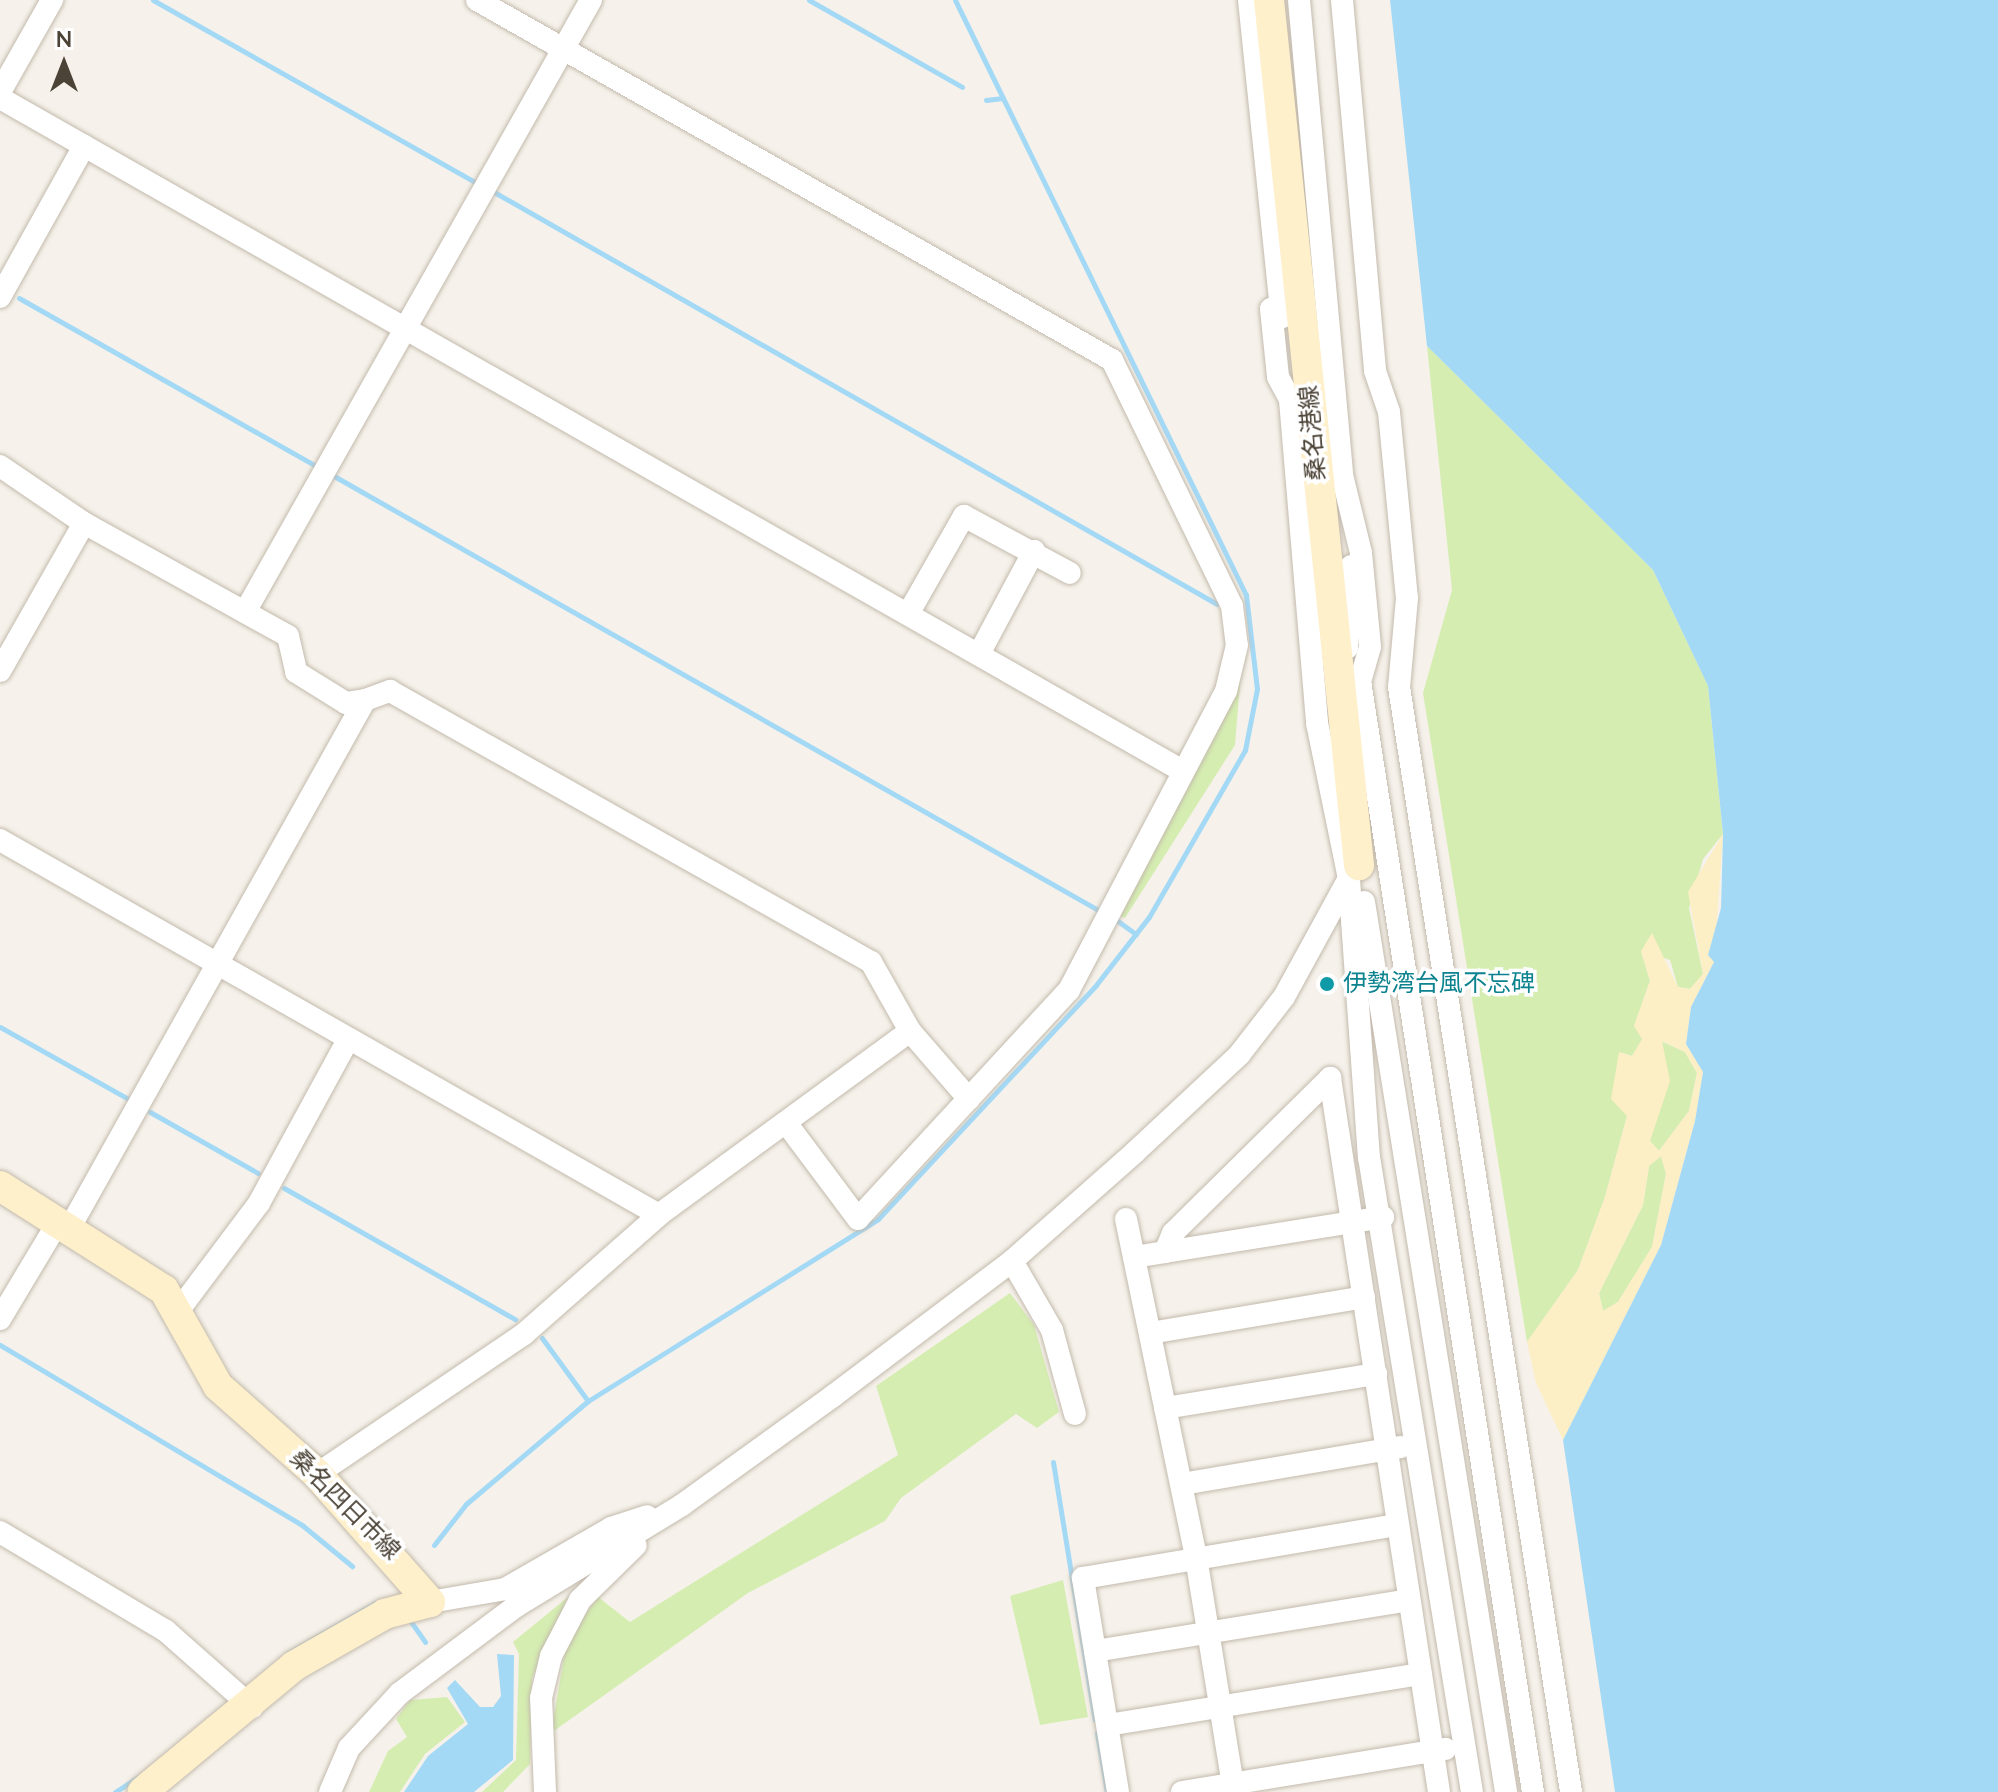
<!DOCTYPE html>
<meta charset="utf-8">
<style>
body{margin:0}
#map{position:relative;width:1998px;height:1792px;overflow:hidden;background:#f6f2eb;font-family:"Nunito Sans","Noto Sans JP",sans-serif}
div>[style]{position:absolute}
.green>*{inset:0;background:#d5edb1}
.sand>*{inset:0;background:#fceec5}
.water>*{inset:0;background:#a4d9f6}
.stream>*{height:5px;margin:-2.5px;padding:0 2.5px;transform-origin:2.5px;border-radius:2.5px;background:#a4d9f6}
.roads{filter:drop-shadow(0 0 2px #c3baac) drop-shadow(0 0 2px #c3baac)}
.minor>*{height:22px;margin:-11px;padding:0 11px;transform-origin:11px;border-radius:11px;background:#fff}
.secondary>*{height:30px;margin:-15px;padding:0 15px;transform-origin:15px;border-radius:15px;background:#fff0cc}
.dots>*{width:22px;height:22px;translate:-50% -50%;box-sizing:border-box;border:4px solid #fff;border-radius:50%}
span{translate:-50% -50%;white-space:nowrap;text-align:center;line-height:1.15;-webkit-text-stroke:7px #fff;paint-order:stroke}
.street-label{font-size:24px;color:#4c4337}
.culture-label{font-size:24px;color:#0d838f}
.left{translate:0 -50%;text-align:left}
.north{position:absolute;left:24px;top:24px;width:80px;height:80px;-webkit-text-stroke:6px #fff;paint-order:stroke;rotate:0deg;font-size:22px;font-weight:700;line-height:32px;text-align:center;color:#4c4337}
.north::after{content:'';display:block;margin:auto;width:28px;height:36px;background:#4c4337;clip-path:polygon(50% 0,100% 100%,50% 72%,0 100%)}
</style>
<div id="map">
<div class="green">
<div style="clip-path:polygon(1427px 346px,1653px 570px,1708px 686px,1723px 834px,1703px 859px,1689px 908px,1703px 974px,1690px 989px,1678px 987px,1670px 960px,1641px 951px,1650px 981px,1634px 1026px,1643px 1039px,1632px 1056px,1619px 1052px,1627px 1116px,1605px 1197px,1578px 1270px,1527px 1342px,1423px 693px,1452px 590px)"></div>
<div style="clip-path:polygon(1241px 671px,1235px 745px,1125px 918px,1116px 914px)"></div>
<div style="clip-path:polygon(1661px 1041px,1685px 1052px,1697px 1073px,1689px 1111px,1659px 1151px,1650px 1141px,1667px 1070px)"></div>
<div style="clip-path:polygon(1661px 1156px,1666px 1174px,1652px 1247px,1618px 1302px,1603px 1311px,1599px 1293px,1643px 1205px,1649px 1166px)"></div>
<div style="clip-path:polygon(1010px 1293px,1034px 1325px,1059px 1412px,1037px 1428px,1016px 1414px,901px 1498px,885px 1521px,748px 1593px,551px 1733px,567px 1639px,598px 1597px,630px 1622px,898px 1455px,876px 1386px)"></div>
<div style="clip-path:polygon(1063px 1580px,1088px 1717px,1040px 1725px,1010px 1596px)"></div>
<div style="clip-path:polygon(568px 1597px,532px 1678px,530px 1764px,503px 1792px,482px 1792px,516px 1760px,519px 1654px,513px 1642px)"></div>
<div style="clip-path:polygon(447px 1697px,465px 1722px,425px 1754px,400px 1792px,369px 1792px,388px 1751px,407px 1737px,396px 1719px,410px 1700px)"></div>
</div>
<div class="sand">
<div style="clip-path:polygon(evenodd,1723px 834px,1714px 962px,1691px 1007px,1686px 1044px,1703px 1072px,1695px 1121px,1661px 1245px,1563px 1440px,1536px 1383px,1527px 1342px,1578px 1270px,1605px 1197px,1627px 1116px,1611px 1099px,1619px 1052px,1632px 1056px,1642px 1039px,1634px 1026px,1650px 981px,1641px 951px,1652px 933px,1678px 987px,1690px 989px,1703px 974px,1688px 892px,1723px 834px,1662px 1041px,1685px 1052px,1697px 1073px,1689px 1111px,1659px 1151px,1650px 1141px,1670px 1081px,1662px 1041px,1723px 834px,1661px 1156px,1666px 1174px,1652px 1247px,1618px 1302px,1603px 1311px,1599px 1293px,1643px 1205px,1649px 1166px,1661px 1156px)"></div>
</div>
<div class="water">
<div style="clip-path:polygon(1390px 0,1998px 0,1998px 1792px,1615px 1792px,1563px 1440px,1661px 1245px,1695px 1121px,1703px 1072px,1686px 1044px,1691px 1007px,1714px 962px,1708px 955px,1721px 908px,1723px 834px,1708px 686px,1653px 570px,1427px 346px)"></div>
<div style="clip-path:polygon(497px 1654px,514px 1655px,513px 1760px,474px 1792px,404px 1792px,428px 1756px,468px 1724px,447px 1688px,455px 1680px,480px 1707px,493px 1707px,501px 1696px)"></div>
</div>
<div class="stream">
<div style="left:153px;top:0;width:371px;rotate:29.5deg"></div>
<div style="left:809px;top:0;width:176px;rotate:29.6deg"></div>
<div style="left:986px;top:100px;width:17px;rotate:-7deg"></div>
<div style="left:494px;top:192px;width:832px;rotate:29.68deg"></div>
<div style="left:19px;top:298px;width:341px;rotate:29.5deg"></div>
<div style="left:334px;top:476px;width:879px;rotate:29.6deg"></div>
<div style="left:1115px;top:919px;width:26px;rotate:36deg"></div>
<div style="left:0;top:1027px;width:149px;rotate:29.3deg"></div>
<div style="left:150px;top:1112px;width:124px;rotate:29.5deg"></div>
<div style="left:284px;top:1188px;width:266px;rotate:29.6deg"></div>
<div style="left:542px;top:1338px;width:78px;rotate:53.9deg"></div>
<div style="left:0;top:1345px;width:352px;rotate:30.8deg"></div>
<div style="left:302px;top:1525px;width:65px;rotate:39.4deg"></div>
<div style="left:1053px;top:1462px;width:261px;rotate:80.8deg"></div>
<div style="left:434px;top:1545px;width:52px;rotate:-52deg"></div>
<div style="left:466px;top:1504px;width:160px;rotate:-40.2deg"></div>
<div style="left:588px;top:1401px;width:342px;rotate:-32.1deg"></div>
<div style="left:878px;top:1219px;width:320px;rotate:-47deg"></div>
<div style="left:1096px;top:985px;width:86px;rotate:-52.1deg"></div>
<div style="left:1149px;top:917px;width:193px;rotate:-60.1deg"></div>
<div style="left:1245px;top:750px;width:62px;rotate:-78.9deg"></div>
<div style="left:1257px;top:689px;width:95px;rotate:-96.7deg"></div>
<div style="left:1246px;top:595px;width:662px;rotate:-116.06deg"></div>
<div style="left:409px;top:1619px;width:28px;rotate:55deg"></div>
<div style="left:287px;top:1654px;width:102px;rotate:-30.1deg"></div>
<div style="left:1097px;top:1733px;width:60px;rotate:80.4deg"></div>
<div style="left:115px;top:1792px;width:27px;rotate:-33deg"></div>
</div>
<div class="roads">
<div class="minor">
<div style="left:477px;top:0;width:730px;rotate:29.55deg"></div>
<div style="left:1112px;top:360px;width:274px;rotate:64deg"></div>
<div style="left:1232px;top:606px;width:39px;rotate:83deg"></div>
<div style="left:1237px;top:645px;width:47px;rotate:103.4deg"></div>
<div style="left:1226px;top:691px;width:338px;rotate:117.7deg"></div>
<div style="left:1069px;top:990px;width:311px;rotate:132.7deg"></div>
<div style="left:858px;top:1219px;width:119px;rotate:-126.8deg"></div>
<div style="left:1249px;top:0;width:319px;rotate:84.1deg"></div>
<div style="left:1299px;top:0;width:481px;rotate:84.8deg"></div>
<div style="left:1343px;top:479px;width:76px;rotate:76.3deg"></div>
<div style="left:1361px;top:553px;width:94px;rotate:84.5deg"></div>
<div style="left:1370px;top:647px;width:35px;rotate:106deg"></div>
<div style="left:1360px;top:681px;width:1124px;rotate:81.15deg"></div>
<div style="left:1342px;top:0;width:372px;rotate:84.9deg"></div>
<div style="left:1375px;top:371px;width:43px;rotate:71.1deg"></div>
<div style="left:1389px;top:412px;width:187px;rotate:84.5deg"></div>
<div style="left:1407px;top:598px;width:89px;rotate:95.1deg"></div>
<div style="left:1399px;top:687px;width:1118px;rotate:81.15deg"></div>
<div style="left:0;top:92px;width:106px;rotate:-60.5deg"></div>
<div style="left:0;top:98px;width:1359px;rotate:29.64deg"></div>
<div style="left:0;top:297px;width:173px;rotate:-60.9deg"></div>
<div style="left:1279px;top:305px;width:9px;rotate:153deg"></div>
<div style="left:1271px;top:309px;width:68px;rotate:84.1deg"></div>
<div style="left:1278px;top:377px;width:26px;rotate:62deg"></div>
<div style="left:1290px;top:400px;width:324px;rotate:85.2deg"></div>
<div style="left:1317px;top:723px;width:159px;rotate:78.4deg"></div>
<div style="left:1349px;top:879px;width:279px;rotate:85.9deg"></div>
<div style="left:1369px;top:1157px;width:643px;rotate:80.79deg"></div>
<div style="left:0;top:466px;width:102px;rotate:34.2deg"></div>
<div style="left:84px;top:523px;width:233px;rotate:29deg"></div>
<div style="left:288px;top:636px;width:37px;rotate:77deg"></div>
<div style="left:296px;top:672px;width:59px;rotate:31.8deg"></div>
<div style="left:346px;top:703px;width:19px;rotate:-9deg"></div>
<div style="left:245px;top:612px;width:703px;rotate:-60.52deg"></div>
<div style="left:908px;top:614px;width:113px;rotate:-60.3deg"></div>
<div style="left:964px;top:516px;width:120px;rotate:28.3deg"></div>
<div style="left:1347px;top:648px;width:82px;rotate:-87.2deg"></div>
<div style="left:979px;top:654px;width:117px;rotate:-61.9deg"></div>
<div style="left:0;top:671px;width:170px;rotate:-60.4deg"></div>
<div style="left:0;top:840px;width:758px;rotate:29.64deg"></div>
<div style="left:1364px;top:902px;width:901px;rotate:80.93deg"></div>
<div style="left:910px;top:1031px;width:90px;rotate:49.1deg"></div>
<div style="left:1330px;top:1078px;width:722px;rotate:81.32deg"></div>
<div style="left:1126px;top:1219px;width:345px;rotate:78.3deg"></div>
<div style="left:1196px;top:1557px;width:238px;rotate:80.8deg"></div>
<div style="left:69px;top:1229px;width:606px;rotate:-60.77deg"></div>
<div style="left:365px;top:700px;width:27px;rotate:-20deg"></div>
<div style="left:390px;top:691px;width:552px;rotate:29.4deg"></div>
<div style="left:871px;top:962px;width:79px;rotate:60.5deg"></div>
<div style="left:910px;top:1031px;width:311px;rotate:143.8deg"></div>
<div style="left:659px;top:1215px;width:180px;rotate:138.6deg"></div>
<div style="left:524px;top:1334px;width:250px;rotate:145.9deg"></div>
<div style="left:1165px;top:1252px;width:221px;rotate:-9.1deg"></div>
<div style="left:1134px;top:1257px;width:31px;rotate:-9deg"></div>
<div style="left:1165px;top:1252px;width:21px;rotate:-67deg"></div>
<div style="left:1173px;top:1233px;width:221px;rotate:-44.6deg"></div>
<div style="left:1012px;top:1261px;width:80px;rotate:59.9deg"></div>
<div style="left:1052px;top:1330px;width:87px;rotate:74.7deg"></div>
<div style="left:175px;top:1315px;width:140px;rotate:-53.1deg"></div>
<div style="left:259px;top:1203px;width:186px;rotate:-61.4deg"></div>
<div style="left:0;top:1319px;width:113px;rotate:-59.1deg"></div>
<div style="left:1150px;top:1333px;width:217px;rotate:-9.5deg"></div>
<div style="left:1165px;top:1408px;width:214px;rotate:-9.2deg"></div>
<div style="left:1182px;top:1484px;width:222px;rotate:-9.6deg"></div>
<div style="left:0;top:1532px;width:193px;rotate:30.8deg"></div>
<div style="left:166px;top:1631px;width:115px;rotate:41.5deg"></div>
<div style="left:430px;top:1602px;width:76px;rotate:-9.8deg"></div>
<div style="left:505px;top:1589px;width:122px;rotate:-29.9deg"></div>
<div style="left:611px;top:1528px;width:38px;rotate:-18deg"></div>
<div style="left:1095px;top:1651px;width:318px;rotate:-9.2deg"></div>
<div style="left:1108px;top:1725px;width:317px;rotate:-9.3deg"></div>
<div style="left:330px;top:1792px;width:48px;rotate:-66.6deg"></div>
<div style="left:349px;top:1748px;width:75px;rotate:-47.2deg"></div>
<div style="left:400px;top:1693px;width:144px;rotate:-36.8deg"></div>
<div style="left:515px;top:1607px;width:196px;rotate:-31.4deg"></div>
<div style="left:682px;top:1505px;width:186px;rotate:-35.8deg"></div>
<div style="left:833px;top:1396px;width:224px;rotate:-37deg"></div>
<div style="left:1012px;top:1261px;width:163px;rotate:-41.5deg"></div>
<div style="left:1134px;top:1153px;width:144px;rotate:-43deg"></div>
<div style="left:1239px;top:1055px;width:73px;rotate:-52.2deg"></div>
<div style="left:1284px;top:997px;width:133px;rotate:-61.3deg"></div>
<div style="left:545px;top:1792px;width:94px;rotate:-92.4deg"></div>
<div style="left:541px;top:1698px;width:43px;rotate:-76.6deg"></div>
<div style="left:551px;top:1656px;width:63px;rotate:-62.6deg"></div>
<div style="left:580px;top:1600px;width:78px;rotate:-44.5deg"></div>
<div style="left:1118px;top:1792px;width:217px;rotate:-99.3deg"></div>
<div style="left:1083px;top:1578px;width:318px;rotate:-9.6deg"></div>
<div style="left:1182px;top:1792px;width:267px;rotate:-9.3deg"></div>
</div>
<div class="secondary">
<div style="left:1269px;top:0;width:870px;rotate:84.06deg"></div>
<div style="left:0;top:1186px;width:194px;rotate:32.4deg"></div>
<div style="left:164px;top:1290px;width:110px;rotate:60.6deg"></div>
<div style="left:218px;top:1386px;width:132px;rotate:41.6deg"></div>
<div style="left:317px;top:1474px;width:171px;rotate:48.6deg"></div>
<div style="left:430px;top:1602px;width:47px;rotate:165.1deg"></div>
<div style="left:385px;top:1614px;width:105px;rotate:150.3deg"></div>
<div style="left:294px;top:1666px;width:197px;rotate:140.3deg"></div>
</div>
</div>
<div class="dots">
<div style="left:1327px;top:984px;background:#0f9aa8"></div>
</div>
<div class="street-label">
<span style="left:1313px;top:433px;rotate:-95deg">桑名港線</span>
<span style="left:345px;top:1505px;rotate:45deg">桑名四日市線</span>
</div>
<div class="culture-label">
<span class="left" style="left:1343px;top:984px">伊勢湾台風不忘碑</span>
</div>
<div class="north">N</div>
</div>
